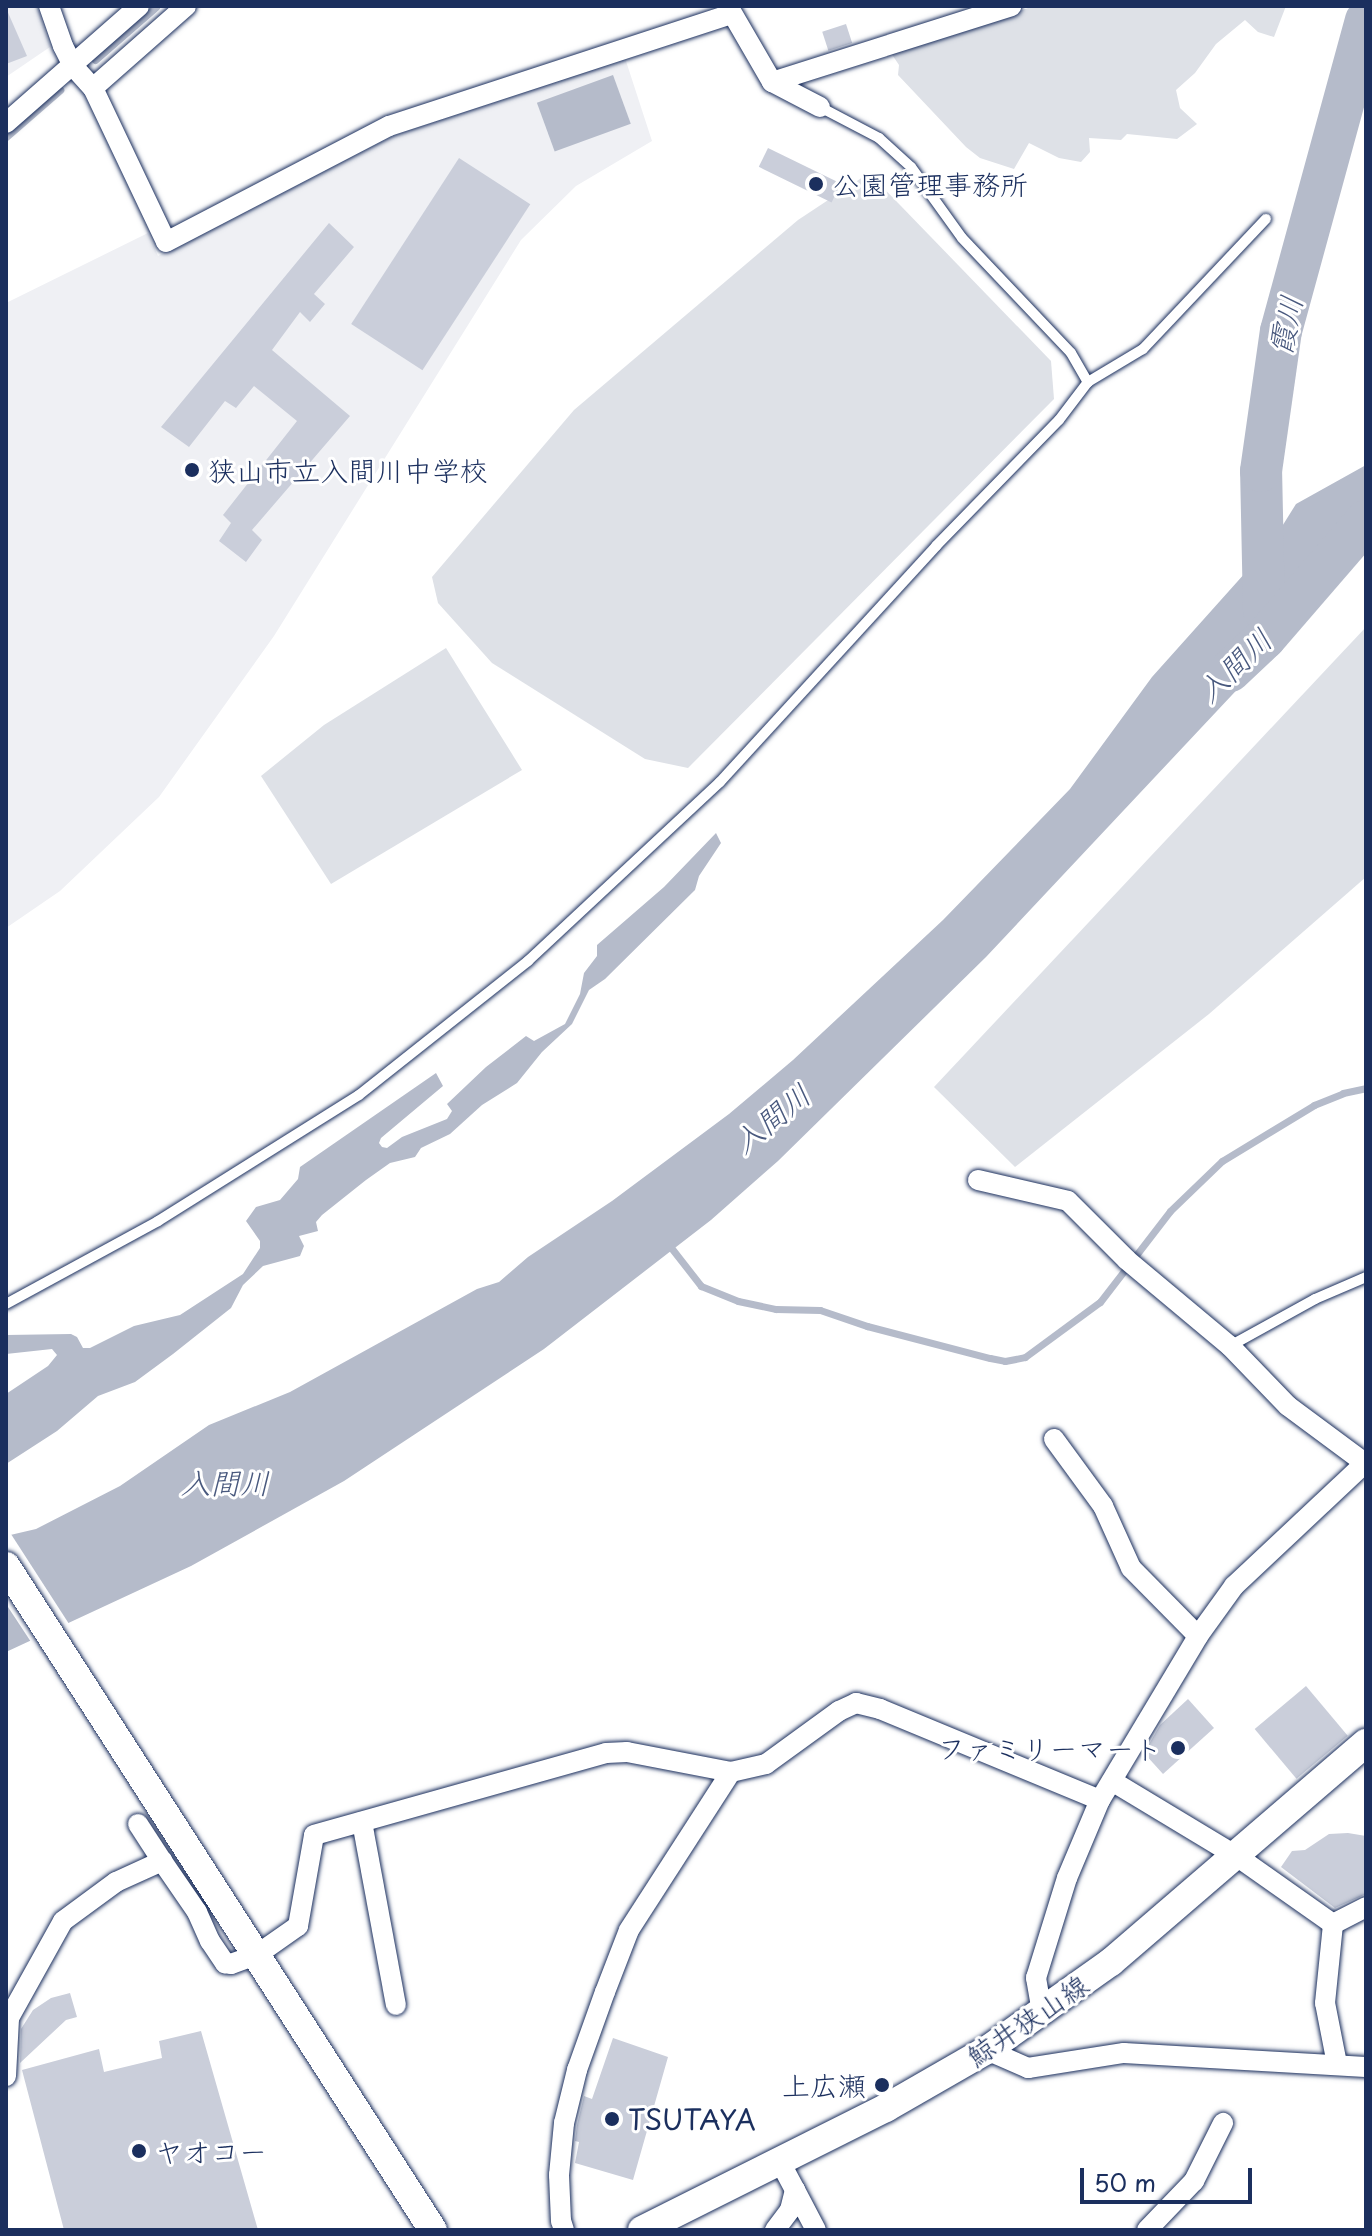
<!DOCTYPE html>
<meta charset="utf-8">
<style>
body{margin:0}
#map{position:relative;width:1372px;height:2236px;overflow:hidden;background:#fff;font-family:"Playpen Sans","Klee One",sans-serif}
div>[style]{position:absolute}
.built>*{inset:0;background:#eff0f4}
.green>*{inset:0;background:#dee1e7}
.water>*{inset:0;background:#b5bbca;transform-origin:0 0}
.pier>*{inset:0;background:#fff}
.stream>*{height:7px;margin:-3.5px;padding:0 3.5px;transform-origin:3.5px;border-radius:3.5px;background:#b5bbca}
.river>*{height:42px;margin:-21px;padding:0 21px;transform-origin:21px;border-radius:21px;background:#b5bbca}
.building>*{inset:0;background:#caceda;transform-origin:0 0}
.roads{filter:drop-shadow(0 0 2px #1b2f5e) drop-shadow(0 0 2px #1b2f5e)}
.lane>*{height:10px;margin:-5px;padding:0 5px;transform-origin:5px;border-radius:5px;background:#fff}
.street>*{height:20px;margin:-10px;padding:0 10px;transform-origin:10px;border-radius:10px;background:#fff}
.secondary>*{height:28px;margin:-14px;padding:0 14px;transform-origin:14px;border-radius:14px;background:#fff}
.dots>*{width:22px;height:22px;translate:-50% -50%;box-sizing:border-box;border:4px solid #fff;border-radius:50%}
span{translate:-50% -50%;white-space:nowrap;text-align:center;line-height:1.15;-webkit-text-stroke:6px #fff;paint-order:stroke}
.poi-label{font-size:28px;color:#1b2f5e}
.left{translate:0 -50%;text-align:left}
.right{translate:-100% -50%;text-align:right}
.street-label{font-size:28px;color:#1b2f5e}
.water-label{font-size:30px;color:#49597e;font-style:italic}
.frame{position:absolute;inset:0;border:8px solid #1b2f5e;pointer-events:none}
.scale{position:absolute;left:1080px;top:2168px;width:172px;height:36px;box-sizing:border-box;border:4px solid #1b2f5e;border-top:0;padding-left:10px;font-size:24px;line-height:28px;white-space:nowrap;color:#1b2f5e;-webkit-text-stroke:6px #fff;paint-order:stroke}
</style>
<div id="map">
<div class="built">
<div style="clip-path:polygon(6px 6px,37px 6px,50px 47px,6px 77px)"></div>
<div style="clip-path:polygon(625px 58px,652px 141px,576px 186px,521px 240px,274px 636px,159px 797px,60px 891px,6px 928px,6px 303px,148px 233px,158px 256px,393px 136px)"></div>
</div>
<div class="green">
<div style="clip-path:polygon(1034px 6px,1286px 6px,1274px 37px,1258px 32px,1245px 20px,1216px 44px,1195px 73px,1176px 90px,1180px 108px,1197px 124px,1177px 139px,1127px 134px,1121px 140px,1089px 138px,1090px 152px,1081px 162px,1059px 158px,1029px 143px,1014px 169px,980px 158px,966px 147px,898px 75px,899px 65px,891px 53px)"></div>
<div style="clip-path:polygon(869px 173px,1051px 361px,1054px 399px,688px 768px,645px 759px,492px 663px,438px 603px,432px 577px,574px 410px,798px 220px)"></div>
<div style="clip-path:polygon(1366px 627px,1366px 877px,1209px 1014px,1015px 1167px,934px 1087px)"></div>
<div style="clip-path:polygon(446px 648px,522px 770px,331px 884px,261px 776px,324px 725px)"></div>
</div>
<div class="water">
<div style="left:613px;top:75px;width:52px;height:81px;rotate:70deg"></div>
<div style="clip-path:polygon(1366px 465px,1366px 524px,1287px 608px,1243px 663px,1241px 672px,1247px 679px,986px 957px,778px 1161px,711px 1220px,544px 1349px,344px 1481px,191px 1566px,6px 1652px,6px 1536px,36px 1529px,120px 1486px,209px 1425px,290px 1392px,477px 1289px,499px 1282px,528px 1257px,612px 1201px,729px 1114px,793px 1060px,943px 920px,1070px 789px,1152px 677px,1271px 544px,1296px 504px)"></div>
<div style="clip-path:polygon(716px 833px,721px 843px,699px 876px,695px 890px,605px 979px,589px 990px,572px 1024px,542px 1052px,517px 1083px,482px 1105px,450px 1134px,421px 1148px,415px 1157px,390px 1163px,366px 1180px,322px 1215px,316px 1222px,318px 1231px,299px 1236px,304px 1246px,300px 1256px,263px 1266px,243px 1285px,231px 1308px,173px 1354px,135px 1382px,98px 1396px,57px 1431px,6px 1464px,6px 1394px,48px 1366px,57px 1355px,52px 1349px,6px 1354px,6px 1335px,71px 1334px,77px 1337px,83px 1348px,90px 1348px,134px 1326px,180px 1315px,243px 1274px,260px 1248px,260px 1241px,246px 1221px,256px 1207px,280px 1200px,298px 1179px,300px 1167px,436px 1073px,443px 1086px,381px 1138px,379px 1143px,382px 1147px,387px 1148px,402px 1137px,447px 1119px,452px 1111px,447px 1104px,486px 1067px,526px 1036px,534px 1041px,565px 1024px,580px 994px,584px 973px,597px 956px,597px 945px,664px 887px)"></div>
</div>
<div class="pier">
<div style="clip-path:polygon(9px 1531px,71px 1627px,33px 1645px,6px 1604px,6px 1532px)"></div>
</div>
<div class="stream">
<div style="left:95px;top:60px;width:81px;rotate:-41deg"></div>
<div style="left:6px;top:137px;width:72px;rotate:-41deg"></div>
<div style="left:669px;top:1245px;width:52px;rotate:52deg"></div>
<div style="left:701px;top:1286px;width:40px;rotate:22deg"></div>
<div style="left:738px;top:1301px;width:39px;rotate:12deg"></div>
<div style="left:776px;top:1309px;width:44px;rotate:1.3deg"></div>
<div style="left:820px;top:1310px;width:50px;rotate:18.8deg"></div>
<div style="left:867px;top:1326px;width:127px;rotate:14.6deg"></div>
<div style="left:990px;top:1358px;width:15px;rotate:11deg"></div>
<div style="left:1005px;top:1361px;width:20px;rotate:-11deg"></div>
<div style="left:1025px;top:1357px;width:93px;rotate:-36.3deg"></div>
<div style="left:1100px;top:1302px;width:115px;rotate:-52.4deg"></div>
<div style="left:1170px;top:1211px;width:72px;rotate:-43.9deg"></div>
<div style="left:1222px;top:1161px;width:108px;rotate:-31.3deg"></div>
<div style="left:1314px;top:1105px;width:31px;rotate:-22deg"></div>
<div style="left:1343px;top:1093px;width:24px;rotate:-12deg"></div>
</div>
<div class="river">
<div style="left:1264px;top:610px;width:139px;rotate:-91.2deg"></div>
<div style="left:1261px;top:471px;width:141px;rotate:-81.9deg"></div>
<div style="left:1281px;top:331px;width:322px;rotate:-74.7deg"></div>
<div style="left:1230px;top:671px;width:48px;rotate:-43.3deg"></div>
<div style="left:1265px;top:638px;width:155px;rotate:-49.2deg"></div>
</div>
<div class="building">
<div style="clip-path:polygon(6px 8px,27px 56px,6px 64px)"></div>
<div style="left:846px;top:24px;width:20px;height:25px;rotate:72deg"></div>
<div style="left:768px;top:148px;width:81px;height:21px;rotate:26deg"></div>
<div style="left:459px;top:158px;width:85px;height:198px;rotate:33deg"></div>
<div style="clip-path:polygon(329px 223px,354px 247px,314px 294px,325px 304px,310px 322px,300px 312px,272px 350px,350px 416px,252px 530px,262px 540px,246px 562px,219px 541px,231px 523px,223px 515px,297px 421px,254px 386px,236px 408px,225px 401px,189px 447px,161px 427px)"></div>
<div style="left:1306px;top:1686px;width:65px;height:67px;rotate:50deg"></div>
<div style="clip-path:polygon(1188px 1699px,1214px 1728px,1163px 1774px,1144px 1753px,1160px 1725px)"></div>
<div style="clip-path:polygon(1348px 1833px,1366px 1836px,1366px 1894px,1335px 1908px,1281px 1867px,1292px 1851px,1305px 1850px,1329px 1834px)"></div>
<div style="clip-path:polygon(70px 1993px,77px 2017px,66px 2020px,20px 2063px,21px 2029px,33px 2010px,51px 1998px)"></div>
<div style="clip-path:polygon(201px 2031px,258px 2230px,64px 2230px,22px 2070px,99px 2049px,104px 2072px,162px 2058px,159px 2041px)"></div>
<div style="clip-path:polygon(613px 2038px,668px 2057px,633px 2180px,575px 2163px,579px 2142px,575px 2141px,577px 2125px,584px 2096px,592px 2099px)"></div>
</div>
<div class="roads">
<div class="lane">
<div style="left:820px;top:107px;width:67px;rotate:27.7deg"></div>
<div style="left:879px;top:138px;width:43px;rotate:42.2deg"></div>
<div style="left:911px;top:167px;width:87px;rotate:54.3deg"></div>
<div style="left:962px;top:238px;width:158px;rotate:46.5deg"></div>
<div style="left:1071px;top:353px;width:34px;rotate:60deg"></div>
<div style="left:6px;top:1304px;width:173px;rotate:-28.6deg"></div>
<div style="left:158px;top:1221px;width:237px;rotate:-32.1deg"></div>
<div style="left:359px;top:1095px;width:216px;rotate:-38.4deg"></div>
<div style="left:528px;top:961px;width:262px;rotate:-43deg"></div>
<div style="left:720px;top:782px;width:320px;rotate:-47.5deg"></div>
<div style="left:936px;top:546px;width:176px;rotate:-45.7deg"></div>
<div style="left:1059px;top:420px;width:48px;rotate:-52.7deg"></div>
<div style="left:1088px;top:382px;width:64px;rotate:-31deg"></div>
<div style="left:1143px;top:349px;width:179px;rotate:-46.6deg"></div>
<div style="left:1230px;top:1346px;width:97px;rotate:-28.9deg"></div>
<div style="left:1315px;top:1299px;width:56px;rotate:-23.3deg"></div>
</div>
<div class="street">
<div style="left:49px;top:6px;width:42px;rotate:70.7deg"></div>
<div style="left:63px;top:46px;width:22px;rotate:63deg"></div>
<div style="left:73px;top:66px;width:30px;rotate:48deg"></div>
<div style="left:93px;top:88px;width:170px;rotate:64.6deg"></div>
<div style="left:166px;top:242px;width:251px;rotate:-27.5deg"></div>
<div style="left:389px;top:126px;width:361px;rotate:-18.1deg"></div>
<div style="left:728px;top:6px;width:88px;rotate:59.9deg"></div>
<div style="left:772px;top:82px;width:54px;rotate:27.5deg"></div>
<div style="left:772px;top:82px;width:251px;rotate:-17.6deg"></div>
<div style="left:93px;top:88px;width:124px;rotate:-41.4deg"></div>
<div style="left:6px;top:123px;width:177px;rotate:-41.3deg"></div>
<div style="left:978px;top:1180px;width:92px;rotate:13.1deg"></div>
<div style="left:1068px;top:1201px;width:83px;rotate:45deg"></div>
<div style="left:1127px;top:1260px;width:134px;rotate:39.9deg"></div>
<div style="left:1230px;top:1346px;width:83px;rotate:46deg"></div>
<div style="left:1288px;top:1406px;width:97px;rotate:36.6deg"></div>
<div style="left:1054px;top:1439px;width:83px;rotate:53.8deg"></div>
<div style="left:1103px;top:1506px;width:68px;rotate:65.7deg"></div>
<div style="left:1131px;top:1568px;width:95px;rotate:45.4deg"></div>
<div style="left:1112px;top:1781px;width:147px;rotate:31.1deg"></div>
<div style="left:1238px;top:1857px;width:116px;rotate:35.2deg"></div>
<div style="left:362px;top:1822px;width:186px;rotate:79.5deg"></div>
<div style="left:138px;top:1824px;width:44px;rotate:57deg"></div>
<div style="left:1042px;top:2012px;width:35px;rotate:-100deg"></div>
<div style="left:1036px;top:1978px;width:105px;rotate:-72.8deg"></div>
<div style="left:1067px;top:1878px;width:85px;rotate:-67.1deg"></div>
<div style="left:1100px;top:1800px;width:191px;rotate:-59.1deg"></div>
<div style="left:1198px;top:1636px;width:62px;rotate:-54.2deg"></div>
<div style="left:1234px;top:1586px;width:180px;rotate:-43.2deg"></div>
<div style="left:987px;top:2050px;width:45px;rotate:23.7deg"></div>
<div style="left:1028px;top:2068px;width:97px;rotate:-8.9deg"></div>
<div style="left:1124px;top:2053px;width:242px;rotate:3.3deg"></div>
<div style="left:1337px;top:2064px;width:62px;rotate:-101.1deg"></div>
<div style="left:1325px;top:2003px;width:79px;rotate:-84.2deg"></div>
<div style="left:1333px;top:1924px;width:37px;rotate:-27deg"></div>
<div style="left:6px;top:2076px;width:58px;rotate:-87deg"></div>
<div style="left:9px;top:2018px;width:111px;rotate:-60.9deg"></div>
<div style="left:63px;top:1921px;width:66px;rotate:-36.3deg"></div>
<div style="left:116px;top:1882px;width:51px;rotate:-24.5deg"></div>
<div style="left:162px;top:1861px;width:62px;rotate:55.5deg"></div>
<div style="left:197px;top:1912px;width:32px;rotate:66deg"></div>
<div style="left:210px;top:1941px;width:27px;rotate:56deg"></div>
<div style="left:225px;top:1963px;width:6px;rotate:9deg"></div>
<div style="left:231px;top:1964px;width:29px;rotate:-20deg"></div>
<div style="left:258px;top:1954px;width:49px;rotate:-35deg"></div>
<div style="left:298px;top:1926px;width:92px;rotate:-80deg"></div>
<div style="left:314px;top:1835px;width:303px;rotate:-15.7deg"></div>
<div style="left:606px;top:1753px;width:21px;rotate:-3deg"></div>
<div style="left:627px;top:1752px;width:106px;rotate:10.9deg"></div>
<div style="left:731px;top:1772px;width:36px;rotate:-13deg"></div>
<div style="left:766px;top:1764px;width:90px;rotate:-36deg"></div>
<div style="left:839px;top:1711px;width:19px;rotate:-25deg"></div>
<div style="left:856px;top:1703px;width:25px;rotate:14deg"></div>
<div style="left:880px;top:1709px;width:238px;rotate:22.5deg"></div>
<div style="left:795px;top:2190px;width:45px;rotate:62.3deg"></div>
<div style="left:564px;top:2230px;width:9px;rotate:-108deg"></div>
<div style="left:561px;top:2221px;width:46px;rotate:-92.5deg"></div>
<div style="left:559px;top:2175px;width:52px;rotate:-84.5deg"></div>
<div style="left:564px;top:2123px;width:55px;rotate:-76.2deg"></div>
<div style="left:577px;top:2070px;width:83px;rotate:-70.3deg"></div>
<div style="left:605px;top:1992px;width:66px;rotate:-68.8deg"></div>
<div style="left:629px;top:1930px;width:188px;rotate:-57.2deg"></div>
<div style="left:775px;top:2230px;width:25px;rotate:-53deg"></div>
<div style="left:790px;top:2210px;width:21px;rotate:-76deg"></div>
<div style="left:795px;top:2190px;width:32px;rotate:-118deg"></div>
<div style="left:1147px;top:2230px;width:68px;rotate:-46.2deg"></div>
<div style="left:1194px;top:2181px;width:65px;rotate:-63.4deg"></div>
</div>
<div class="secondary">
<div style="left:6px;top:1566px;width:789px;rotate:57.26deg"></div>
<div style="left:642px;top:2230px;width:273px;rotate:-26.6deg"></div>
<div style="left:886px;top:2108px;width:116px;rotate:-29.9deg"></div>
<div style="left:987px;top:2050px;width:152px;rotate:-35.4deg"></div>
<div style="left:1111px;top:1962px;width:336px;rotate:-40.7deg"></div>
</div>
</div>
<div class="dots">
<div style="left:816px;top:184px;background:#1b2f5e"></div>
<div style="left:192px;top:470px;background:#1b2f5e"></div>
<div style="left:1178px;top:1748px;background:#1b2f5e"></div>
<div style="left:882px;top:2085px;background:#1b2f5e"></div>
<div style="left:612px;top:2119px;background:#1b2f5e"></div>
<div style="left:139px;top:2151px;background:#1b2f5e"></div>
</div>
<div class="poi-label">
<span class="left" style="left:832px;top:184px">公園管理事務所</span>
<span class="left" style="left:208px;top:470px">狭山市立入間川中学校</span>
<span class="right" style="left:1162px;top:1748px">ファミリーマート</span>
<span class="right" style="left:866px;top:2085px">上広瀬</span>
<span class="left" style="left:628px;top:2119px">TSUTAYA</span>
<span class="left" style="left:155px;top:2151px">ヤオコー</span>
</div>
<div class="street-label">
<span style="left:1027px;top:2020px;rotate:-34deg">鯨井狭山線</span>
</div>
<div class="water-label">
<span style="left:1285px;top:325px;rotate:-78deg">霞川</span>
<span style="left:1234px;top:665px;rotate:-44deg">入間川</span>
<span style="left:771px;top:1118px;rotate:-39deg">入間川</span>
<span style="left:225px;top:1482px">入間川</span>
</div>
<div class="frame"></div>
<div class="scale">50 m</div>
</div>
